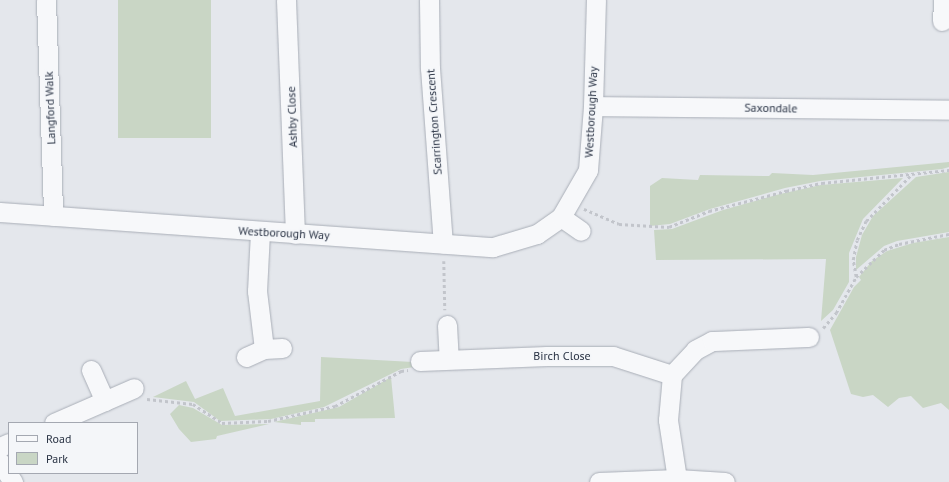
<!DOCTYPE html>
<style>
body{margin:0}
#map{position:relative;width:949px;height:482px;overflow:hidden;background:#e4e7ec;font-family:"PT Sans",sans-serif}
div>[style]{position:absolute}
.green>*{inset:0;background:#c9d6c5;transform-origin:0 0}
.path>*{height:2.5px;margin-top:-1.25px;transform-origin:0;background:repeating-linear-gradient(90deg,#c2c5cb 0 3px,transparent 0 6px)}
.roads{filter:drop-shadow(0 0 1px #a9aeb7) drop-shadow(0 0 1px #a9aeb7)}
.minor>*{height:19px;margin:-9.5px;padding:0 9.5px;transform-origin:9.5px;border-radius:9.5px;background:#f7f8fa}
span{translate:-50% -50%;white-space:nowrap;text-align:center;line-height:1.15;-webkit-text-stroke:3px #f4f6f9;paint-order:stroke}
.street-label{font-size:12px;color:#2b3445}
.legend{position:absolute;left:8px;top:422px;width:130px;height:52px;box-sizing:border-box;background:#f4f6f9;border:1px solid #a4a8b1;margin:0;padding:5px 7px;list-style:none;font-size:12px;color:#2b3445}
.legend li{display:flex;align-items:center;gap:8px;height:20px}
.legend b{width:20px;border:1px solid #a4a8b1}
</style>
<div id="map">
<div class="green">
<div style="left:118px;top:0;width:93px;height:138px"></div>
<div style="clip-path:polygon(949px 162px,949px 167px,942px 169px,820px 181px,785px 188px,710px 209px,670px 224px,650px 226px,650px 186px,662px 178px,698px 180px,700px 175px,769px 176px,772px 173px,813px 175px)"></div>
<div style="clip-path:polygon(949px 172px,949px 232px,897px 241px,884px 246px,856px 270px,856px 257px,862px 235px,873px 216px,916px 177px)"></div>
<div style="clip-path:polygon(903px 178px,863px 219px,849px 253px,849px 282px,833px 310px,821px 321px,826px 259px,656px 260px,654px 230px,672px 229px,723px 210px,780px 194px,821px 185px)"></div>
<div style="clip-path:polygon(949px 237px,949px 410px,941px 403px,923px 408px,911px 396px,899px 398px,888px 407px,873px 395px,863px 397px,851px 394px,830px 330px,854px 287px,861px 280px,859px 277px,872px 261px,887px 251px,913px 243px)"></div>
<div style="clip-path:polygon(321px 357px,413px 362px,414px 367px,401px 369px,324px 407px,271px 419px,220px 421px,194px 402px,153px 397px,186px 381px,195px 399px,223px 388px,235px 416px,320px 401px)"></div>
<div style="clip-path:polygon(391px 377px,395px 418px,315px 419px,315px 422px,301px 422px,301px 425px,274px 422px,339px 407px)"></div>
<div style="clip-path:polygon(179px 405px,193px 408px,222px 425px,269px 424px,217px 436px,216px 439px,191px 442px,179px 429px,170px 414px)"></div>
</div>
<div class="path">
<div style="left:584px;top:209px;width:38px;rotate:23deg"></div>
<div style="left:619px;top:224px;width:50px;rotate:3.4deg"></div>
<div style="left:669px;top:227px;width:43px;rotate:-21.8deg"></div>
<div style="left:709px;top:211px;width:80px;rotate:-14.6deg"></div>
<div style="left:786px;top:191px;width:37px;rotate:-13deg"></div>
<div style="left:822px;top:183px;width:128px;rotate:-5.8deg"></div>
<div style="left:444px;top:261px;width:49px;rotate:88.8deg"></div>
<div style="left:856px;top:277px;width:17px;rotate:-100deg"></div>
<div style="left:853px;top:260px;width:20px;rotate:-79deg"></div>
<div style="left:857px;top:240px;width:21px;rotate:-65deg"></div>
<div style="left:866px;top:221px;width:64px;rotate:-45.6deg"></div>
<div style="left:823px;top:328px;width:20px;rotate:-49deg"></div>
<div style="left:836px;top:313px;width:41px;rotate:-60.9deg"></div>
<div style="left:856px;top:277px;width:39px;rotate:-44deg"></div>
<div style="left:884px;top:250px;width:16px;rotate:-22deg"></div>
<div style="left:899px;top:244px;width:51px;rotate:-11.3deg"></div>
<div style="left:147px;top:399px;width:46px;rotate:6.2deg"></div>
<div style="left:193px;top:404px;width:35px;rotate:33deg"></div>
<div style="left:222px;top:423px;width:46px;rotate:-2.5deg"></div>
<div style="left:268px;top:421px;width:69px;rotate:-12.6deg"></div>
<div style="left:335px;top:406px;width:75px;rotate:-27.9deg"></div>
<div style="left:401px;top:371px;width:7px;rotate:-8deg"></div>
</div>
<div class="roads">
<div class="minor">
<div style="left:46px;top:0;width:216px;rotate:88.1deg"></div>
<div style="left:286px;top:0;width:234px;rotate:87.8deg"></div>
<div style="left:429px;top:0;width:68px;rotate:89.2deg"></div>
<div style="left:430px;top:68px;width:176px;rotate:85.8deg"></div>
<div style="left:942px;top:21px;width:21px;rotate:-87deg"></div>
<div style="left:593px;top:106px;width:356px;rotate:0.6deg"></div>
<div style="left:0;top:212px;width:494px;rotate:4.1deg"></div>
<div style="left:493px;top:247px;width:46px;rotate:-16.5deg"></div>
<div style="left:537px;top:234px;width:29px;rotate:-35deg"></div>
<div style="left:561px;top:217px;width:54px;rotate:-60.1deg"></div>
<div style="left:588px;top:170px;width:64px;rotate:-85.5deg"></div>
<div style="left:593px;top:106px;width:106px;rotate:-88.4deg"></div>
<div style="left:561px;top:217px;width:24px;rotate:35deg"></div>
<div style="left:260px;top:232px;width:59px;rotate:92.9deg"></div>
<div style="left:257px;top:291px;width:58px;rotate:83.1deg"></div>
<div style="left:447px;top:325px;width:34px;rotate:87deg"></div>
<div style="left:246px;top:357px;width:20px;rotate:-24deg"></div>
<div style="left:264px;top:349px;width:18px;rotate:-3deg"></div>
<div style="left:420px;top:361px;width:127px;rotate:-2.3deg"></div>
<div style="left:547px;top:356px;width:66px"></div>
<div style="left:613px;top:356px;width:62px;rotate:17.9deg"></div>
<div style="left:91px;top:370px;width:34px;rotate:66deg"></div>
<div style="left:54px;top:423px;width:87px;rotate:-23.6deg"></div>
<div style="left:0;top:447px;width:10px;rotate:-24deg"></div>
<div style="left:0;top:462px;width:24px;rotate:57deg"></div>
<div style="left:677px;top:479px;width:60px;rotate:-98.7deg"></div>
<div style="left:668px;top:420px;width:45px;rotate:-84.9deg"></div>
<div style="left:672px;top:375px;width:34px;rotate:-47deg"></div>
<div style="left:695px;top:350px;width:19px;rotate:-28deg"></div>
<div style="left:712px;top:341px;width:97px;rotate:-2.4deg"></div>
<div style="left:599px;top:482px;width:78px;rotate:-2.2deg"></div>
<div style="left:677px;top:479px;width:48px;rotate:3.6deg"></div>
</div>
</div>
<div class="street-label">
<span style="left:50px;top:108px;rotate:-92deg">Langford Walk</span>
<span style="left:771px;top:108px;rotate:1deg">Saxondale</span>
<span style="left:591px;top:112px;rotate:-87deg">Westborough Way</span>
<span style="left:292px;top:117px;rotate:-92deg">Ashby Close</span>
<span style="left:434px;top:122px;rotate:-94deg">Scarrington Crescent</span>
<span style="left:284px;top:233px;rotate:3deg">Westborough Way</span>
<span style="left:562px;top:356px">Birch Close</span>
</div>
<ul class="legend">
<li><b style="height:5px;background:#f7f8fa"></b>Road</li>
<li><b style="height:11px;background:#c9d6c5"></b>Park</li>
</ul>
</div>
